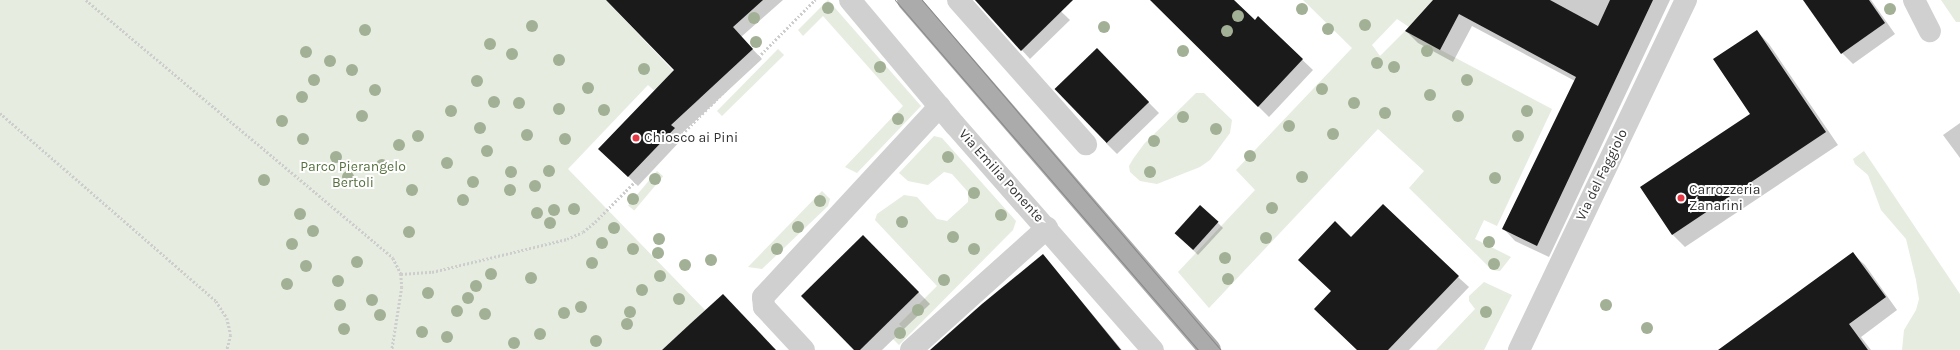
<!DOCTYPE html>
<style>
body{margin:0}
#map{position:relative;width:1960px;height:350px;overflow:hidden;background:#fff;font-family:Karla,sans-serif}
div>[style]{position:absolute}
.green>*{inset:0;background:#e6ecdf;transform-origin:0 0}
.shadow>*{inset:0;background:#0003}
.building>*{inset:0;background:#1a1a1a;transform-origin:0 0}
.path>*{height:2.5px;margin-top:-1.25px;transform-origin:0;background:repeating-linear-gradient(90deg,#cdcdcd 0 2px,transparent 0 4px)}
.minor>*{height:22px;margin:-11px;padding:0 11px;transform-origin:11px;border-radius:11px;background:#d0d0d0}
.major>*{height:22px;margin:-11px;padding:0 11px;transform-origin:11px;border-radius:11px;background:#ababab}
.tram>*{height:1px;margin:-0.5px;padding:0 0.5px;transform-origin:0.5px;border-radius:0.5px;background:#888}
.trees>*{width:12px;height:12px;margin:-6px;border-radius:50%;background:#a2b095}
.dots>*{width:11px;height:11px;translate:-50% -50%;box-sizing:border-box;border:2px solid #fff;border-radius:50%}
span{translate:-50% -50%;white-space:nowrap;text-align:center;line-height:1.15;-webkit-text-stroke:4px #fff;paint-order:stroke}
.poi-label{font-size:14px;color:#333}
.left{translate:0 -50%;text-align:left}
.park-label{font-size:14px;color:#56703f}
.street-label{font-size:14px;color:#333}
</style>
<div id="map">
<div class="green">
<div style="clip-path:polygon(0 0,606px 0,700px 99px,686px 111px,677px 111px,648px 85px,568px 169px,705px 310px,662px 350px,0 350px)"></div>
<div style="clip-path:polygon(828px 0,921px 106px,857px 173px,845px 167px,903px 106px,823px 16px,803px 36px,798px 30px)"></div>
<div style="clip-path:polygon(1303px 0,1435px 0,1409px 27px,1397px 19px,1372px 45px,1380px 56px,1405px 31px,1552px 109px,1497px 226px,1484px 220px,1475px 239px,1511px 257px,1500px 271px,1492px 270px,1409px 188px,1424px 171px,1378px 129px,1209px 308px,1178px 272px,1255px 190px,1236px 170px,1352px 48px)"></div>
<div style="clip-path:polygon(1941px 0,1960px 0,1960px 22px,1956px 22px)"></div>
<div style="clip-path:polygon(778px 49px,784px 55px,722px 116px,717px 111px)"></div>
<div style="clip-path:polygon(1196px 93px,1204px 93px,1232px 120px,1230px 133px,1210px 160px,1200px 167px,1157px 184px,1140px 181px,1130px 172px,1129px 166px,1133px 159px,1144px 144px)"></div>
<div style="clip-path:polygon(934px 136px,942px 138px,1016px 221px,1013px 230px,899px 345px,893px 339px,904px 329px,899px 324px,937px 286px,875px 220px,877px 214px,904px 195px,917px 197px,937px 219px,947px 221px,968px 202px,968px 192px,952px 174px,944px 172px,928px 185px,908px 181px,899px 173px)"></div>
<div style="clip-path:polygon(1864px 151px,1960px 294px,1960px 350px,1902px 350px,1904px 330px,1916px 310px,1919px 299px,1916px 280px,1906px 239px,1881px 210px,1868px 175px,1855px 164px,1853px 159px)"></div>
<div style="left:657px;top:171px;width:8px;height:45px;rotate:40deg"></div>
<div style="clip-path:polygon(822px 191px,830px 199px,828px 206px,762px 269px,748px 267px)"></div>
<div style="clip-path:polygon(1484px 282px,1512px 295px,1484px 350px,1436px 350px,1475px 309px,1469px 301px,1469px 296px)"></div>
</div>
<div class="shadow">
<div style="clip-path:polygon(616px 0,783px 0,741px 37px,762px 59px,680px 135px,683px 138px,638px 186px,609px 158px,675px 70px)"></div>
<div style="clip-path:polygon(988px 0,1049px 0,1070px 20px,1030px 59px,982px 7px)"></div>
<div style="clip-path:polygon(1151px 0,1233px 0,1255px 21px,1258px 18px,1313px 70px,1269px 117px)"></div>
<div style="clip-path:polygon(1437px 0,1670px 0,1549px 257px,1515px 241px,1503px 228px,1575px 81px,1472px 26px,1453px 62px,1418px 43px,1406px 31px)"></div>
<div style="clip-path:polygon(1804px 0,1871px 0,1895px 34px,1853px 64px,1842px 53px)"></div>
<div style="clip-path:polygon(1757px 31px,1769px 44px,1838px 145px,1685px 247px,1673px 235px,1641px 188px,1751px 114px)"></div>
<div style="clip-path:polygon(1108px 61px,1159px 113px,1117px 154px,1106px 143px)"></div>
<div style="clip-path:polygon(1960px 123px,1960px 158px,1943px 135px)"></div>
<div style="clip-path:polygon(1218px 223px,1223px 228px,1198px 255px,1176px 233px)"></div>
<div style="clip-path:polygon(863px 236px,930px 304px,882px 350px,855px 350px)"></div>
<div style="clip-path:polygon(1351px 239px,1458px 277px,1469px 287px,1409px 350px,1358px 350px,1332px 291px)"></div>
<div style="clip-path:polygon(1852px 253px,1865px 265px,1897px 310px,1861px 337px,1871px 350px,1720px 350px)"></div>
<div style="clip-path:polygon(1043px 255px,1122px 350px,932px 350px)"></div>
</div>
<div class="building">
<div style="clip-path:polygon(606px 0,763px 0,733px 27px,753px 49px,671px 125px,675px 128px,628px 177px,598px 149px,674px 70px)"></div>
<div style="clip-path:polygon(975px 0,1073px 0,1021px 51px)"></div>
<div style="clip-path:polygon(1150px 0,1234px 0,1255px 20px,1258px 16px,1303px 59px,1258px 107px)"></div>
<div style="clip-path:polygon(1433px 0,1550px 0,1598px 26px,1610px 0,1653px 0,1537px 246px,1502px 229px,1576px 77px,1459px 14px,1440px 50px,1405px 31px)"></div>
<div style="clip-path:polygon(1803px 0,1869px 0,1885px 23px,1841px 54px)"></div>
<div style="clip-path:polygon(1757px 30px,1826px 132px,1672px 235px,1640px 187px,1750px 114px,1713px 59px)"></div>
<div style="left:1097px;top:48px;width:75px;height:59px;rotate:46deg"></div>
<div style="clip-path:polygon(1383px 204px,1459px 276px,1388px 350px,1357px 350px,1314px 309px,1331px 291px,1298px 260px,1335px 221px,1351px 237px)"></div>
<div style="left:1200px;top:205px;width:25px;height:38px;rotate:42deg"></div>
<div style="clip-path:polygon(863px 235px,919px 292px,860px 350px,854px 350px,801px 296px)"></div>
<div style="clip-path:polygon(1853px 252px,1886px 297px,1849px 324px,1868px 350px,1718px 350px)"></div>
<div style="clip-path:polygon(1043px 254px,1121px 350px,930px 350px,982px 304px)"></div>
<div style="clip-path:polygon(723px 294px,776px 350px,662px 350px,690px 324px)"></div>
</div>
<div class="path">
<div style="left:86px;top:0;width:401px;rotate:40deg"></div>
<div style="left:393px;top:258px;width:18px;rotate:63deg"></div>
<div style="left:401px;top:274px;width:13px;rotate:86deg"></div>
<div style="left:402px;top:287px;width:64px;rotate:99deg"></div>
<div style="left:0;top:113px;width:286px;rotate:41deg"></div>
<div style="left:216px;top:301px;width:20px;rotate:57deg"></div>
<div style="left:227px;top:318px;width:17px;rotate:77deg"></div>
<div style="left:231px;top:335px;width:16px;rotate:105deg"></div>
<div style="left:401px;top:274px;width:31px;rotate:-4deg"></div>
<div style="left:432px;top:272px;width:139px;rotate:-13.7deg"></div>
<div style="left:567px;top:239px;width:17px;rotate:-24deg"></div>
<div style="left:583px;top:232px;width:16px;rotate:-40deg"></div>
<div style="left:595px;top:222px;width:313px;rotate:-45.3deg"></div>
</div>
<div class="minor">
<div style="left:850px;top:0;width:163px;rotate:50deg"></div>
<div style="left:955px;top:125px;width:300px;rotate:48.7deg"></div>
<div style="left:958px;top:0;width:193px;rotate:48.4deg"></div>
<div style="left:1914px;top:0;width:35px;rotate:63deg"></div>
<div style="left:804px;top:350px;width:59px;rotate:-132.9deg"></div>
<div style="left:764px;top:307px;width:10px;rotate:-96deg"></div>
<div style="left:763px;top:297px;width:260px;rotate:-47.2deg"></div>
<div style="left:911px;top:350px;width:183px;rotate:-41.9deg"></div>
<div style="left:1519px;top:350px;width:388px;rotate:-64.5deg"></div>
</div>
<div class="major">
<div style="left:908px;top:0;width:462px;rotate:49.2deg"></div>
</div>
<div class="tram">
<div style="left:895px;top:0;width:463px;rotate:49.1deg"></div>
<div style="left:922px;top:0;width:460px;rotate:49.5deg"></div>
</div>
<div class="trees">
<div style="left:828px;top:8px"></div>
<div style="left:1302px;top:9px"></div>
<div style="left:1890px;top:9px"></div>
<div style="left:1238px;top:16px"></div>
<div style="left:754px;top:18px"></div>
<div style="left:1365px;top:25px"></div>
<div style="left:532px;top:26px"></div>
<div style="left:1104px;top:27px"></div>
<div style="left:1328px;top:29px"></div>
<div style="left:365px;top:30px"></div>
<div style="left:1227px;top:31px"></div>
<div style="left:756px;top:42px"></div>
<div style="left:490px;top:44px"></div>
<div style="left:1183px;top:51px"></div>
<div style="left:1427px;top:51px"></div>
<div style="left:306px;top:52px"></div>
<div style="left:512px;top:54px"></div>
<div style="left:559px;top:60px"></div>
<div style="left:330px;top:61px"></div>
<div style="left:1377px;top:63px"></div>
<div style="left:880px;top:67px"></div>
<div style="left:1394px;top:67px"></div>
<div style="left:644px;top:69px"></div>
<div style="left:352px;top:70px"></div>
<div style="left:314px;top:80px"></div>
<div style="left:1467px;top:80px"></div>
<div style="left:477px;top:81px"></div>
<div style="left:588px;top:88px"></div>
<div style="left:1322px;top:89px"></div>
<div style="left:375px;top:90px"></div>
<div style="left:1430px;top:95px"></div>
<div style="left:302px;top:97px"></div>
<div style="left:494px;top:102px"></div>
<div style="left:519px;top:103px"></div>
<div style="left:1354px;top:103px"></div>
<div style="left:559px;top:109px"></div>
<div style="left:604px;top:110px"></div>
<div style="left:451px;top:111px"></div>
<div style="left:1527px;top:111px"></div>
<div style="left:1385px;top:113px"></div>
<div style="left:362px;top:116px"></div>
<div style="left:1458px;top:116px"></div>
<div style="left:1183px;top:117px"></div>
<div style="left:898px;top:119px"></div>
<div style="left:282px;top:121px"></div>
<div style="left:1289px;top:126px"></div>
<div style="left:480px;top:128px"></div>
<div style="left:1216px;top:129px"></div>
<div style="left:1333px;top:134px"></div>
<div style="left:527px;top:135px"></div>
<div style="left:418px;top:136px"></div>
<div style="left:1518px;top:136px"></div>
<div style="left:303px;top:139px"></div>
<div style="left:565px;top:139px"></div>
<div style="left:1154px;top:141px"></div>
<div style="left:399px;top:145px"></div>
<div style="left:487px;top:151px"></div>
<div style="left:1250px;top:156px"></div>
<div style="left:336px;top:157px"></div>
<div style="left:948px;top:157px"></div>
<div style="left:447px;top:163px"></div>
<div style="left:382px;top:165px"></div>
<div style="left:549px;top:171px"></div>
<div style="left:511px;top:172px"></div>
<div style="left:1150px;top:172px"></div>
<div style="left:348px;top:177px"></div>
<div style="left:1302px;top:177px"></div>
<div style="left:1495px;top:178px"></div>
<div style="left:655px;top:179px"></div>
<div style="left:264px;top:180px"></div>
<div style="left:473px;top:182px"></div>
<div style="left:535px;top:186px"></div>
<div style="left:412px;top:190px"></div>
<div style="left:510px;top:190px"></div>
<div style="left:974px;top:193px"></div>
<div style="left:633px;top:199px"></div>
<div style="left:463px;top:200px"></div>
<div style="left:820px;top:201px"></div>
<div style="left:1272px;top:208px"></div>
<div style="left:574px;top:209px"></div>
<div style="left:554px;top:210px"></div>
<div style="left:537px;top:213px"></div>
<div style="left:300px;top:214px"></div>
<div style="left:1001px;top:215px"></div>
<div style="left:902px;top:222px"></div>
<div style="left:550px;top:223px"></div>
<div style="left:798px;top:227px"></div>
<div style="left:614px;top:228px"></div>
<div style="left:313px;top:231px"></div>
<div style="left:409px;top:232px"></div>
<div style="left:953px;top:237px"></div>
<div style="left:1266px;top:238px"></div>
<div style="left:659px;top:239px"></div>
<div style="left:1489px;top:242px"></div>
<div style="left:602px;top:243px"></div>
<div style="left:292px;top:244px"></div>
<div style="left:633px;top:249px"></div>
<div style="left:777px;top:249px"></div>
<div style="left:974px;top:249px"></div>
<div style="left:658px;top:253px"></div>
<div style="left:1225px;top:258px"></div>
<div style="left:711px;top:260px"></div>
<div style="left:357px;top:262px"></div>
<div style="left:592px;top:263px"></div>
<div style="left:1494px;top:264px"></div>
<div style="left:685px;top:265px"></div>
<div style="left:306px;top:266px"></div>
<div style="left:491px;top:274px"></div>
<div style="left:660px;top:276px"></div>
<div style="left:531px;top:278px"></div>
<div style="left:1228px;top:279px"></div>
<div style="left:944px;top:280px"></div>
<div style="left:338px;top:281px"></div>
<div style="left:287px;top:284px"></div>
<div style="left:476px;top:286px"></div>
<div style="left:642px;top:290px"></div>
<div style="left:428px;top:293px"></div>
<div style="left:468px;top:298px"></div>
<div style="left:679px;top:299px"></div>
<div style="left:372px;top:300px"></div>
<div style="left:340px;top:305px"></div>
<div style="left:1606px;top:305px"></div>
<div style="left:581px;top:307px"></div>
<div style="left:918px;top:310px"></div>
<div style="left:457px;top:311px"></div>
<div style="left:630px;top:312px"></div>
<div style="left:1486px;top:312px"></div>
<div style="left:564px;top:313px"></div>
<div style="left:485px;top:314px"></div>
<div style="left:380px;top:315px"></div>
<div style="left:627px;top:324px"></div>
<div style="left:1647px;top:328px"></div>
<div style="left:344px;top:329px"></div>
<div style="left:422px;top:332px"></div>
<div style="left:900px;top:333px"></div>
<div style="left:540px;top:334px"></div>
<div style="left:447px;top:337px"></div>
<div style="left:596px;top:341px"></div>
<div style="left:514px;top:343px"></div>
</div>
<div class="dots">
<div style="left:636px;top:138px;background:#e63946"></div>
<div style="left:1681px;top:198px;background:#e63946"></div>
</div>
<div class="poi-label">
<span class="left" style="left:644px;top:138px">Chiosco ai Pini</span>
<span class="left" style="left:1689px;top:198px">Carrozzeria<br>Zanarini</span>
</div>
<div class="park-label">
<span style="left:353px;top:175px">Parco Pierangelo<br>Bertoli</span>
</div>
<div class="street-label">
<span style="left:1602px;top:175px;rotate:-64deg">Via del Faggiolo</span>
<span style="left:1001px;top:176px;rotate:48deg">Via Emilia Ponente</span>
</div>
</div>
